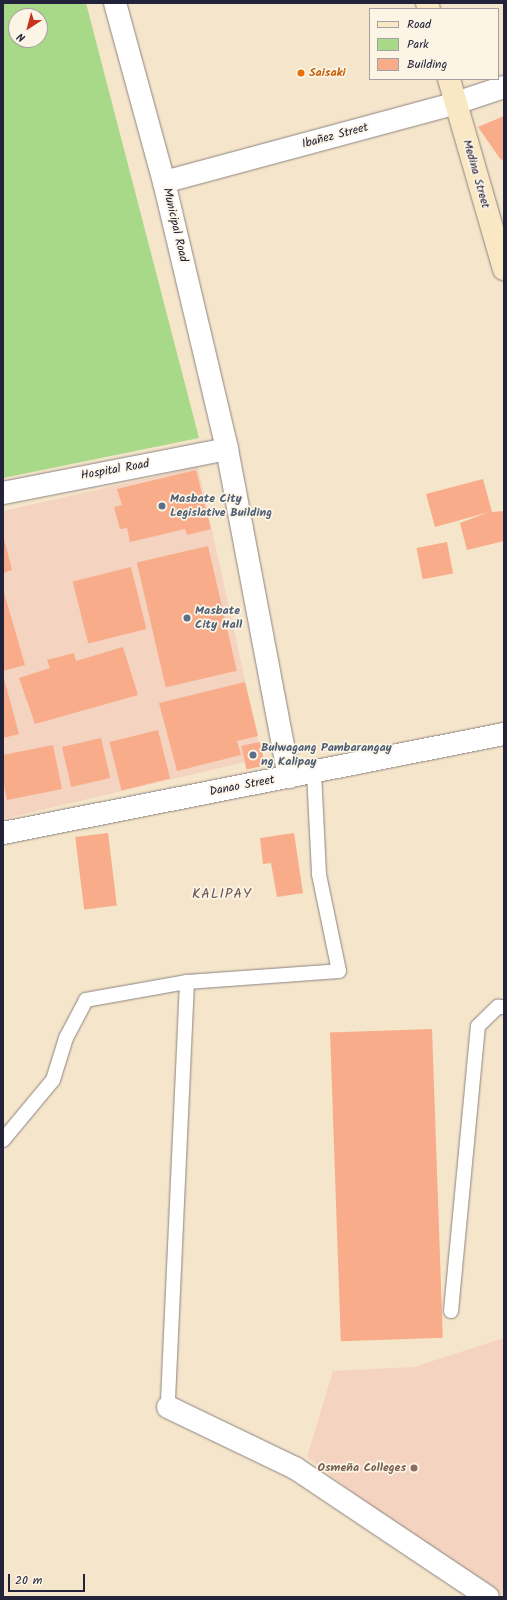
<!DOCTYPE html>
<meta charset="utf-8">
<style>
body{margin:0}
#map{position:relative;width:507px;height:1600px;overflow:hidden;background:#f5e5ca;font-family:Kalam,sans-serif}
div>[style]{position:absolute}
.built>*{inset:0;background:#f4d3c0}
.green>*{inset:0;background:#a7d988}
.building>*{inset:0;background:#f8ac89;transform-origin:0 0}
.roads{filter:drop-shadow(0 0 1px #8c8482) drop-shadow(0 0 1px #8c8482)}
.lane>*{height:14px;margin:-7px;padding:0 7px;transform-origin:7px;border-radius:7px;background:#fff}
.street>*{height:22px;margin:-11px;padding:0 11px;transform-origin:11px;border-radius:11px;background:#fff}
.secondary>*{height:22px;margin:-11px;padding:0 11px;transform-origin:11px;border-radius:11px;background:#fae7c3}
.dots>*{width:11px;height:11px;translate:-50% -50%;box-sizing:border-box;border:2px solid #fcf5e5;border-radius:50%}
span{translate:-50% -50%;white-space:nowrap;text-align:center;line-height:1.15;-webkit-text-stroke:3.5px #fcf5e5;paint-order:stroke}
.food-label{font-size:12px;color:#c56008;font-weight:700}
.left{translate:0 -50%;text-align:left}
.street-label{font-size:12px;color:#22223b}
.service-label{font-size:12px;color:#4e5e75;font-weight:700}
.education-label{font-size:12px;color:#785e54;font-weight:700}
.right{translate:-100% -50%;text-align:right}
.quarter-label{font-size:14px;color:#6d5256;letter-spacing:1px}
.frame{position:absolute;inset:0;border:4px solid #22223b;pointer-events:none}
.legend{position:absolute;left:369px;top:8px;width:130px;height:72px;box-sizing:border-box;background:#fcf5e5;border:1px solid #a5a1a1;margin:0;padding:5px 7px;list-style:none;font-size:12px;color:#22223b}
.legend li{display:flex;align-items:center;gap:8px;height:20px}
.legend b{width:20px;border:1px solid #a5a1a1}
.north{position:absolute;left:8px;top:8px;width:40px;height:40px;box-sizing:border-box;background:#fcf5e5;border:1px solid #a5a1a1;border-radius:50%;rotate:216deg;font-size:11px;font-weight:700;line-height:16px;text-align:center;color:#22223b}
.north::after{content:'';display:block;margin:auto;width:14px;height:18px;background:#c8321e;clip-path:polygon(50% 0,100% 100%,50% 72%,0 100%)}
.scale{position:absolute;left:8px;top:1574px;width:77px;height:18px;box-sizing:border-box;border:2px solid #22223b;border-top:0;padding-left:5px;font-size:12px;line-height:14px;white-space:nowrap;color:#22223b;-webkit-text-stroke:3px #fcf5e5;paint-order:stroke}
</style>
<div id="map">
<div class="built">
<div style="clip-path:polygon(198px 467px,262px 758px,3px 819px,3px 511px)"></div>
<div style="clip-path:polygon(504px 1338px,504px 1596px,394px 1524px,307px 1457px,333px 1371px,414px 1367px)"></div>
</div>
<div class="green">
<div style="clip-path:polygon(evenodd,3px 3px,86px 3px,199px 438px,3px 478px,3px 3px,16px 16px,40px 16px,40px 40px,16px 40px,16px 16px)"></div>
</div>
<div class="building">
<div style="clip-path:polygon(504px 116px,504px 159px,501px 160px,478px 127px)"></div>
<div style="clip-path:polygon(196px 470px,211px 529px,187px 535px,185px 529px,130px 542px,127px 528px,120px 529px,114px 507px,122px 505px,117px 489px)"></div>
<div style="clip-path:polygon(483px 479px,492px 512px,504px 511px,504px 541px,467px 550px,460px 523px,489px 512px,435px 527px,426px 494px)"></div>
<div style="clip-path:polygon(3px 535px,12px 570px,3px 573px)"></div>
<div style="left:447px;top:542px;width:32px;height:31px;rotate:79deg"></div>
<div style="left:208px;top:546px;width:128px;height:73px;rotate:77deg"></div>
<div style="left:131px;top:567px;width:64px;height:60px;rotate:76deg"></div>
<div style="clip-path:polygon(3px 589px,25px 665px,3px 671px)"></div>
<div style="clip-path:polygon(123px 647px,138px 695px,35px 724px,19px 678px,50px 668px,47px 660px,74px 653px,76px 661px)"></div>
<div style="clip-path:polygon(3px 675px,19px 734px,3px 738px)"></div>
<div style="clip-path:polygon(245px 682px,258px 736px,237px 741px,241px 755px,177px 771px,159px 703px)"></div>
<div style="left:158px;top:730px;width:50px;height:50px;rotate:76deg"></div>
<div style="left:101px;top:738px;width:41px;height:40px;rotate:77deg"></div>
<div style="left:260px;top:742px;width:24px;height:19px;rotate:78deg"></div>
<div style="clip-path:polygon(53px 745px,62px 789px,7px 800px,3px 780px,3px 755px)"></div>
<div style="left:108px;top:833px;width:73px;height:33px;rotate:83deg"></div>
<div style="clip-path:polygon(294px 833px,303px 893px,277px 897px,271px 863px,263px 864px,260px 838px)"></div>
<div style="left:432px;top:1029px;width:309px;height:102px;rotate:88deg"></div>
</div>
<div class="roads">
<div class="lane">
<div style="left:187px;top:982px;width:152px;rotate:-4.1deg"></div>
<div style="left:339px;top:971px;width:99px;rotate:-101.7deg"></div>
<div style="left:319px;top:874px;width:102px;rotate:-92.8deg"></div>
<div style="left:3px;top:1140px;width:78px;rotate:-50.2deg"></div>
<div style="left:53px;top:1080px;width:44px;rotate:-72.8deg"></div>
<div style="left:66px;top:1038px;width:43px;rotate:-62.2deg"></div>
<div style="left:86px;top:1000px;width:103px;rotate:-10.1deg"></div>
<div style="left:187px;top:982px;width:425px;rotate:92.6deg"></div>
<div style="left:451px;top:1311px;width:286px;rotate:-84.6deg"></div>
<div style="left:478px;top:1026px;width:28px;rotate:-44deg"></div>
<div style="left:498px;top:1007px;width:6px"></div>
</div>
<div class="street">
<div style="left:115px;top:3px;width:186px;rotate:74.7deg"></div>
<div style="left:164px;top:182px;width:274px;rotate:76.7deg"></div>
<div style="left:227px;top:449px;width:334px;rotate:79.3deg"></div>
<div style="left:164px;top:182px;width:302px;rotate:-15.1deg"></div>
<div style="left:456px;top:103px;width:51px;rotate:-18.4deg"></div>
<div style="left:3px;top:493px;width:228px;rotate:-11.1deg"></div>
<div style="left:3px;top:833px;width:511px;rotate:-11.18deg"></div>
<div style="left:168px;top:1407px;width:141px;rotate:25.7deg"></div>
<div style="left:295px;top:1468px;width:232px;rotate:33.8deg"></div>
</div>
<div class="secondary">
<div style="left:427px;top:3px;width:6px;rotate:72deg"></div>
<div style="left:449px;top:79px;width:198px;rotate:73.9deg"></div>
</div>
</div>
<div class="dots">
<div style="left:301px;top:73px;background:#e8710a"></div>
<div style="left:162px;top:506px;background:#5c6f8a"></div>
<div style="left:187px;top:618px;background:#5c6f8a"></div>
<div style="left:253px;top:755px;background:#5c6f8a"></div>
<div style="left:414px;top:1468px;background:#8d6e63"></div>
</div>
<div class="food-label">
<span class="left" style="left:309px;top:73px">Saisaki</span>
</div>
<div class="street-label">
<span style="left:335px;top:136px;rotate:-15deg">Ibañez Street</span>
<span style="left:476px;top:174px;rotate:74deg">Medina Street</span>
<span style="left:175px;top:225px;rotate:77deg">Municipal Road</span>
<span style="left:115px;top:470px;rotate:-10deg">Hospital Road</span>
<span style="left:242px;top:786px;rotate:-11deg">Danao Street</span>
</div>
<div class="service-label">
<span class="left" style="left:170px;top:506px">Masbate City<br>Legislative Building</span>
<span class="left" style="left:195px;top:618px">Masbate<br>City Hall</span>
<span class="left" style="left:261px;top:755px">Bulwagang Pambarangay<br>ng Kalipay</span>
</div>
<div class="education-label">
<span class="right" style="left:406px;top:1468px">Osmeña Colleges</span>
</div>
<div class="quarter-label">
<span style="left:222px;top:894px">KALIPAY</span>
</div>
<div class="frame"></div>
<ul class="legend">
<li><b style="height:5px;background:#fae7c3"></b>Road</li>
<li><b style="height:11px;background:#a7d988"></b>Park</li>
<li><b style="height:11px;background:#f8ac89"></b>Building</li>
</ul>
<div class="north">N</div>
<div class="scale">20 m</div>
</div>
